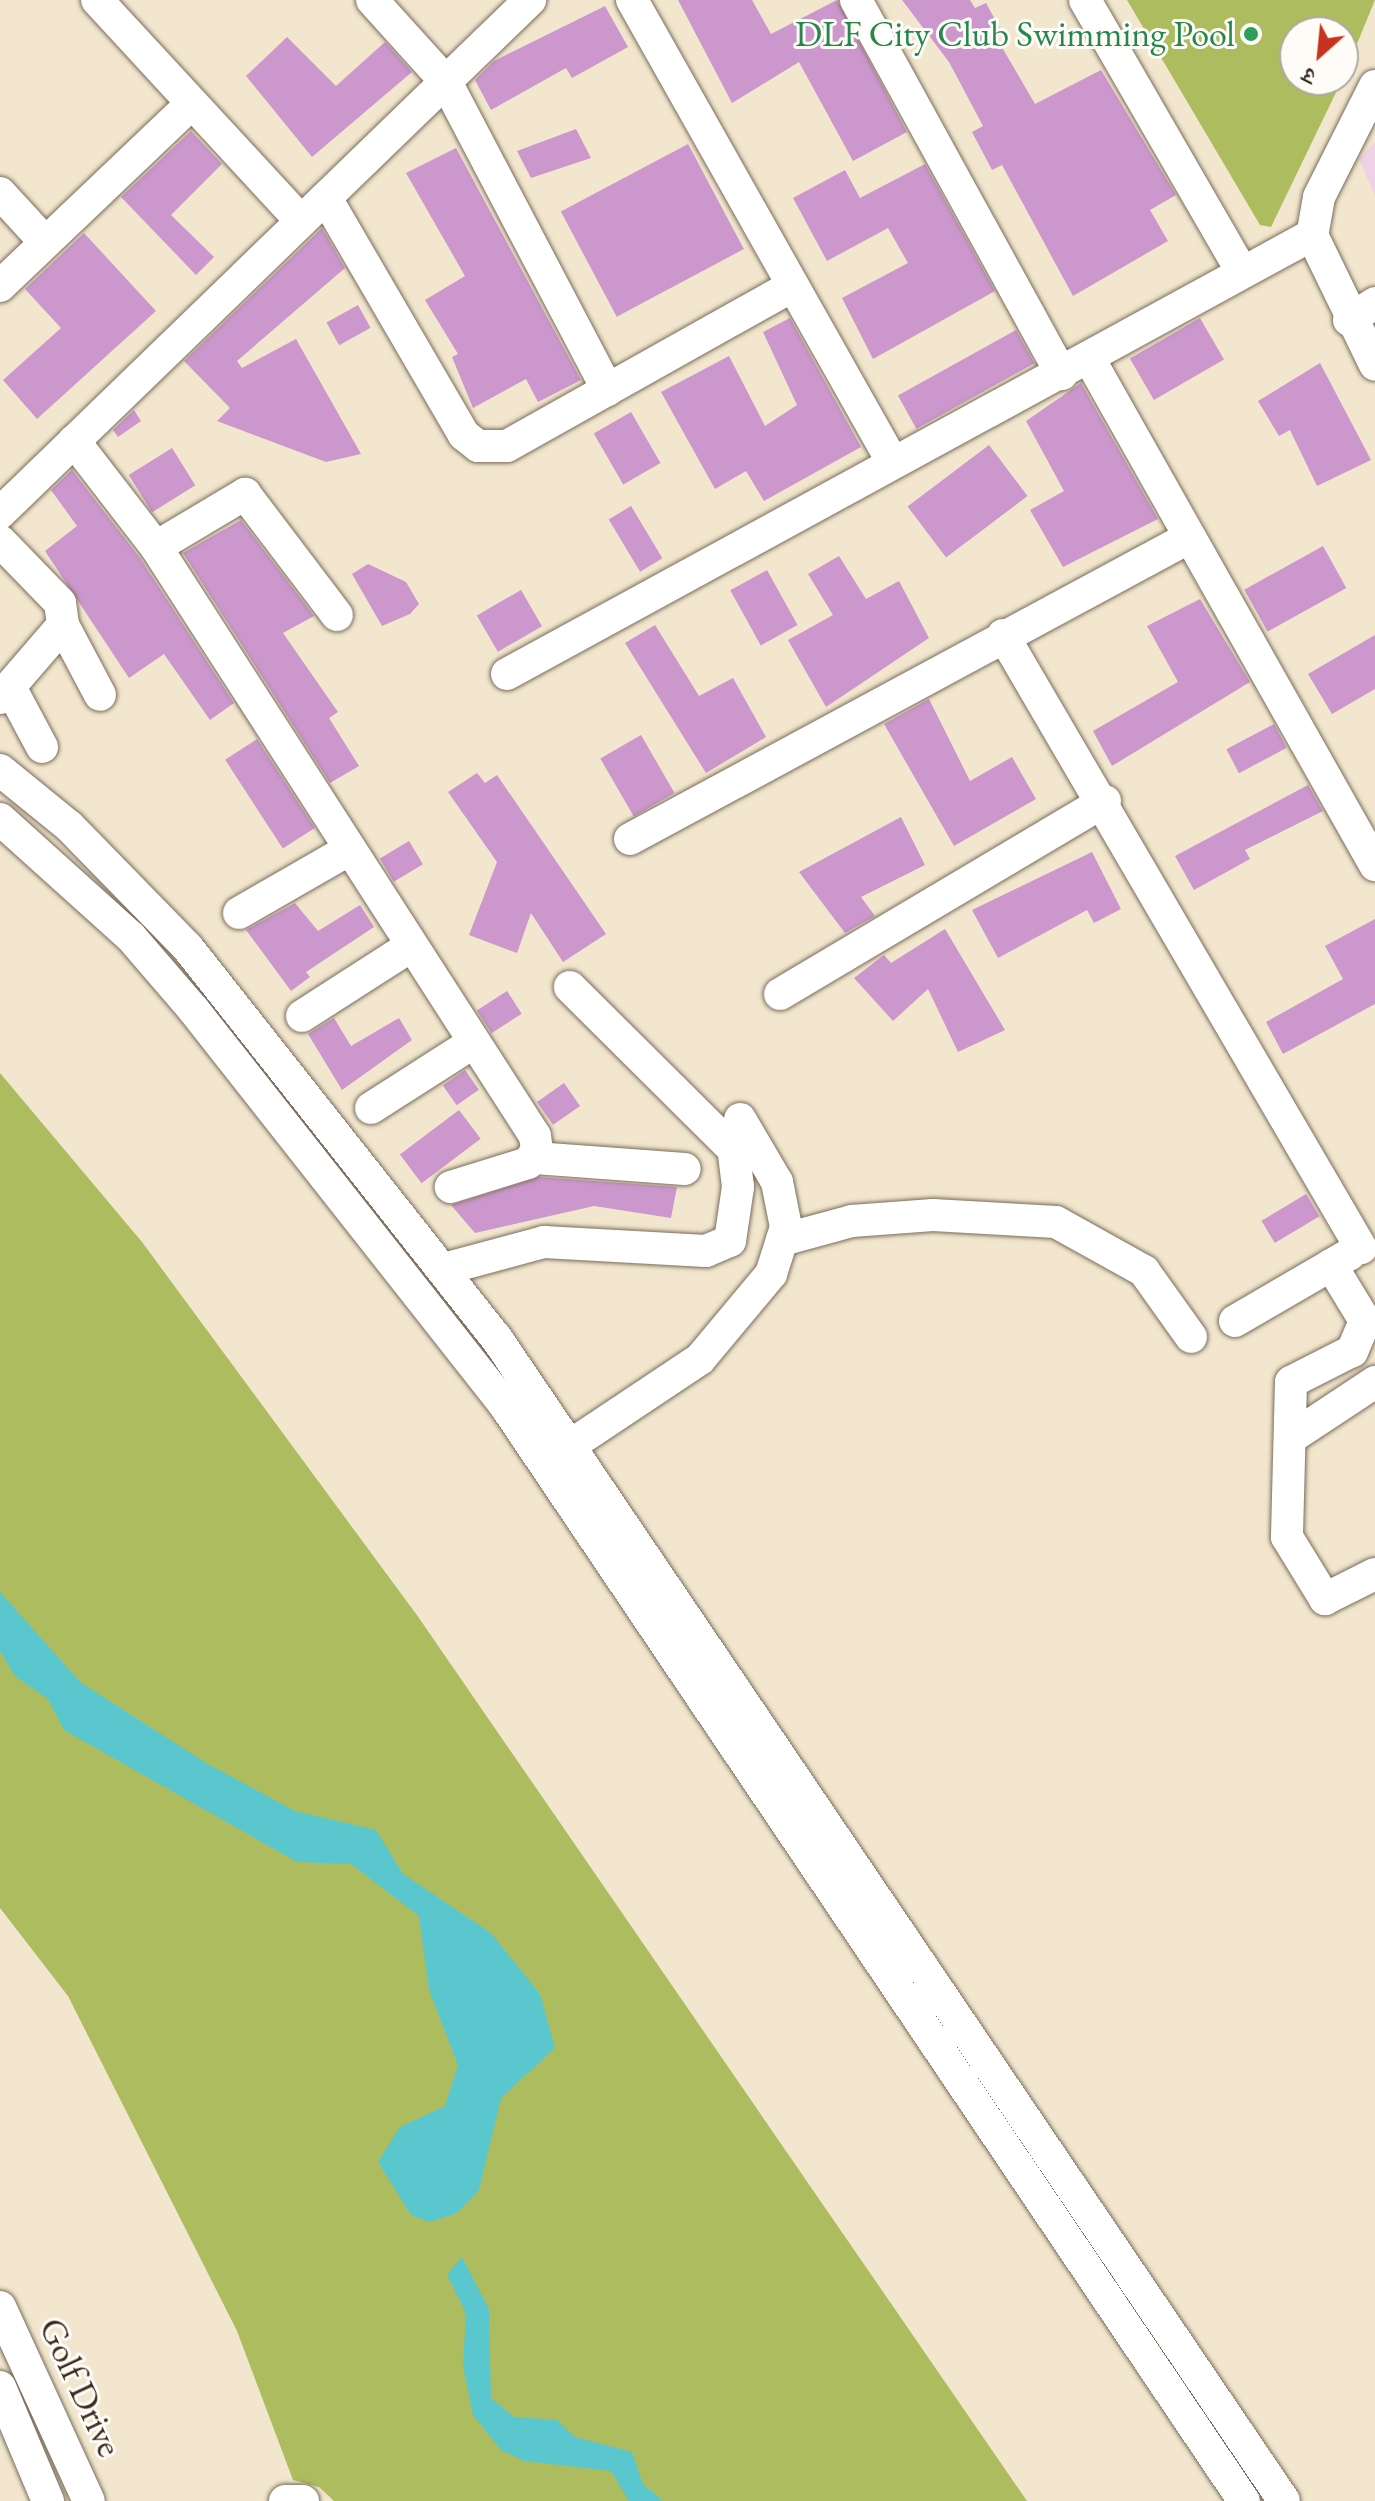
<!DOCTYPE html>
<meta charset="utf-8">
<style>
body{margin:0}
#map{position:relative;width:1375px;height:2501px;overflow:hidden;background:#f2e7ce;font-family:"EB Garamond","Noto Serif Devanagari",serif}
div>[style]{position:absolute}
.built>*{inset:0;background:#efd0e7}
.green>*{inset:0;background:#acbc5f}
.water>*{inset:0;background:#5ac7cf}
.building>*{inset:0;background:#cb97cc;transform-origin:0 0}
.roads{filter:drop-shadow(0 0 2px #7b6c5c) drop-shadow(0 0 2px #7b6c5c)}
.minor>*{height:32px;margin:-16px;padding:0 16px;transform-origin:16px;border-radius:16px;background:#fff}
.dots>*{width:22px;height:22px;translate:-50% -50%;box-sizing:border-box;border:4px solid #fdfcf7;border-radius:50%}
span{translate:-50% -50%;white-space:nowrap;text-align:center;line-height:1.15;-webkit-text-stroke:6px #fdfcf7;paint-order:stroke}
.leisure-label{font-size:36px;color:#27864d}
.right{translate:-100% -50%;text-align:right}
.street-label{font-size:36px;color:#3b2a1e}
.north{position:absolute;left:1279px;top:16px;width:80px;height:80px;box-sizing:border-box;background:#fdfcf7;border:2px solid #afa8a0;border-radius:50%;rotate:207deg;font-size:22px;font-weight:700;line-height:32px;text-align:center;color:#3b2a1e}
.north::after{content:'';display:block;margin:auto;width:28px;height:36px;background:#c8321e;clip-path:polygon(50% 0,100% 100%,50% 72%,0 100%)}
</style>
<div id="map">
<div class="built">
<div style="clip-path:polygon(1375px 142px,1375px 196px,1359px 159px)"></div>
</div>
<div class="green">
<div style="clip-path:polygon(1127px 0,1375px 0,1343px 78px,1343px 32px,1295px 32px,1295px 80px,1342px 80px,1271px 227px,1260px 225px)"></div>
<div style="clip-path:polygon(0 1073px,142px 1242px,419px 1618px,1027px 2501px,334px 2501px,319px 2487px,293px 2480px,237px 2331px,68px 1996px,0 1908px)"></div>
</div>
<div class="water">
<div style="clip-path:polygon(0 1592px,80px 1682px,206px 1763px,295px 1811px,376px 1830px,403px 1874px,491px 1933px,540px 1994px,555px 2048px,501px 2098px,479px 2190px,457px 2213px,430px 2222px,411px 2215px,378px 2162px,400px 2127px,445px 2106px,458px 2065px,429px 1990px,419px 1916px,351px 1864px,297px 1862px,64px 1730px,48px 1699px,15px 1676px,0 1651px)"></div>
<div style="clip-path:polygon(462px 2257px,489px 2309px,491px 2398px,514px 2417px,557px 2420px,575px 2437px,632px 2452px,643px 2484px,663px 2501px,629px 2501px,611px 2471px,524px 2461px,501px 2450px,473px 2415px,463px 2366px,466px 2313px,447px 2275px)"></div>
</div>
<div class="building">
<div style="clip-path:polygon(678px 0,752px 0,771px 34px,837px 0,907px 132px,853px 161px,799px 62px,732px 103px)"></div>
<div style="clip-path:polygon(902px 0,970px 0,975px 8px,986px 3px,1003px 34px,996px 37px,1035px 104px,1101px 70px,1176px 195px,1150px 210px,1168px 241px,1073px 296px,1002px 165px,992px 170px,972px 132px,983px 126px,949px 62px)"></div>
<div style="clip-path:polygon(605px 6px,628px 47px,572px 78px,566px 68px,491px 110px,475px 80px,494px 61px)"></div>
<div style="clip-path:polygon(287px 37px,336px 86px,385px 42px,412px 72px,312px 157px,246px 76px)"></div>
<div style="clip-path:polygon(576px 129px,591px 158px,531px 178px,517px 151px)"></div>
<div style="clip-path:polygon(191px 131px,222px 164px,171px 215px,214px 257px,196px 275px,121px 197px)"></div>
<div style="left:688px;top:144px;width:119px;height:144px;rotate:62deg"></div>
<div style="clip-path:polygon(456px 148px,581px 380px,538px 402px,526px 379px,473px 408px,452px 357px,458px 354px,425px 300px,465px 276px,406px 173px)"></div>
<div style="clip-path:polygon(925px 164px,995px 291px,873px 359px,842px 298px,908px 263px,888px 228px,827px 261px,793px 198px,845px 170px,860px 198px)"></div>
<div style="clip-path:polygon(322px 228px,345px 268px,237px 361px,242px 368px,296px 339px,361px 454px,326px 462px,217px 421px,230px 408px,184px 361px)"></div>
<div style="clip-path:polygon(84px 233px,156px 311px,37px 419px,3px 380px,61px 328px,25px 289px)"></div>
<div style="left:358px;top:305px;width:26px;height:36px;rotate:61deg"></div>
<div style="clip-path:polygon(790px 318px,861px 447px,764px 501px,746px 471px,715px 489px,661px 392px,729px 356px,765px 426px,797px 405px,763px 332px)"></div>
<div style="left:1200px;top:318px;width:48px;height:81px;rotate:60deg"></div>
<div style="left:1016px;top:330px;width:38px;height:135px;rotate:61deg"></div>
<div style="clip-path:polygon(1320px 363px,1371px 460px,1317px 486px,1290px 430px,1279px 436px,1258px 401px)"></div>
<div style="clip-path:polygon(1081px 383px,1158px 519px,1063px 567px,1030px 510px,1064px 491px,1026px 421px)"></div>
<div style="clip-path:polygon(134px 410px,141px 421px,118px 437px,113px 430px)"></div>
<div style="left:631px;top:412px;width:59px;height:43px;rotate:60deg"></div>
<div style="left:989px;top:445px;width:64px;height:102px;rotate:53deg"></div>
<div style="left:172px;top:448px;width:44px;height:51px;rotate:58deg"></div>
<div style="clip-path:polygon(72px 470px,140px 558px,234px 703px,210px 720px,164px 654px,129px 678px,45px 551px,77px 526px,51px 490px)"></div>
<div style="left:631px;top:506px;width:61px;height:26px;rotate:59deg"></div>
<div style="clip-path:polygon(241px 520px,314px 616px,283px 633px,338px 712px,329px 718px,359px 766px,330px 783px,183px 553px)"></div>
<div style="left:1323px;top:546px;width:48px;height:90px;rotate:61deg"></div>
<div style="clip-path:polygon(839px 556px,866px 599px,899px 581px,929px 638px,826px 707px,788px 640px,833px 615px,808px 574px)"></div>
<div style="clip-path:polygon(368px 564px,406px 582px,419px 604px,410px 614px,382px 626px,352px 574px)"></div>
<div style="left:767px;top:570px;width:63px;height:42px;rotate:61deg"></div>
<div style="left:521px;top:590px;width:42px;height:51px;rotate:60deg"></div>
<div style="clip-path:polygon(1200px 599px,1250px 682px,1112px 766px,1093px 731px,1178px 682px,1147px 626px)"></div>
<div style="clip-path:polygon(655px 625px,699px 696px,733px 678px,766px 737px,706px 773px,625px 643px)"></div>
<div style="clip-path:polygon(1375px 635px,1375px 689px,1332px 714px,1308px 674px)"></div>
<div style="clip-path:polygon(929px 699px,970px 781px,1012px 757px,1036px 799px,954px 846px,884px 724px)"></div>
<div style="left:1274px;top:724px;width:27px;height:54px;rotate:62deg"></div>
<div style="left:641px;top:735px;width:67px;height:47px;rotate:60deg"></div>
<div style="left:257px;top:739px;width:106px;height:38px;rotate:57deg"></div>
<div style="clip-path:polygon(477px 773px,485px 783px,497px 775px,606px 934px,563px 962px,531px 913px,517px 953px,469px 935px,497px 862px,448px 792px)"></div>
<div style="clip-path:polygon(1308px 785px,1323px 811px,1245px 850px,1250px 859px,1194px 890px,1175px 856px)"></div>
<div style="clip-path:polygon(901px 817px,925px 865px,861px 897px,875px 916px,845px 933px,799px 872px)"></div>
<div style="left:409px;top:841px;width:27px;height:34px;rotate:59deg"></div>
<div style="clip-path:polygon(1092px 852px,1121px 909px,1094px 923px,1087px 910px,998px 958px,972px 910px)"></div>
<div style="clip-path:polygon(295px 903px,318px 931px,360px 905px,374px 927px,306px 972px,310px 977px,291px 991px,246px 930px)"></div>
<div style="clip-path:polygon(1375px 919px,1375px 1004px,1283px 1054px,1266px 1022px,1343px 979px,1325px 946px)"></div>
<div style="clip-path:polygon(945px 929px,1005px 1030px,958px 1052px,928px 989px,893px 1021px,854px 978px,884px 955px,891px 963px)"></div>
<div style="left:507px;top:991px;width:27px;height:36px;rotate:57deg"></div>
<div style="clip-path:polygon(334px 1018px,351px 1046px,399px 1018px,412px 1040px,342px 1090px,308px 1034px)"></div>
<div style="left:465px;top:1070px;width:24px;height:27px;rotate:55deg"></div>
<div style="left:564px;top:1083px;width:28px;height:33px;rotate:55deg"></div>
<div style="left:459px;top:1110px;width:36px;height:74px;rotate:53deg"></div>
<div style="clip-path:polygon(539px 1177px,677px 1187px,671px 1218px,594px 1206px,475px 1233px,451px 1205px)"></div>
<div style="left:1306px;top:1194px;width:26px;height:52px;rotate:59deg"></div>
</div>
<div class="roads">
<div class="minor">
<div style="left:97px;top:0;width:301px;rotate:47.3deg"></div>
<div style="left:372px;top:0;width:110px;rotate:47.9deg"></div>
<div style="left:446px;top:82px;width:348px;rotate:62.3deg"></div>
<div style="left:632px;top:0;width:529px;rotate:60.58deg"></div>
<div style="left:856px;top:0;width:427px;rotate:61.2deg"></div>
<div style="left:1085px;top:0;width:314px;rotate:60deg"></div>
<div style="left:1375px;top:86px;width:124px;rotate:116.8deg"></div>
<div style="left:1319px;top:197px;width:39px;rotate:100deg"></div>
<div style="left:1312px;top:235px;width:144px;rotate:64.1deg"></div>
<div style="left:0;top:193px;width:67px;rotate:47.4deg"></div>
<div style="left:326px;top:198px;width:274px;rotate:59.8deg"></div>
<div style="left:464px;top:435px;width:18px;rotate:38deg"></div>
<div style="left:478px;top:446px;width:29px"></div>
<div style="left:507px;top:446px;width:323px;rotate:-29.3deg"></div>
<div style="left:0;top:286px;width:265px;rotate:-43.6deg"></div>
<div style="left:1349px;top:320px;width:31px;rotate:-33deg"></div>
<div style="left:1090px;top:360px;width:580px;rotate:60.56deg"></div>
<div style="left:74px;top:441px;width:134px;rotate:52.3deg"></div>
<div style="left:156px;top:547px;width:700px;rotate:57.24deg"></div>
<div style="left:535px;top:1136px;width:15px;rotate:82deg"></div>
<div style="left:537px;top:1151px;width:15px;rotate:127deg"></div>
<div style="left:528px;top:1163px;width:81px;rotate:162.7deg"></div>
<div style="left:0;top:513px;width:738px;rotate:-44.07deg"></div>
<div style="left:0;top:541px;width:86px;rotate:45.9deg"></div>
<div style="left:60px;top:603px;width:22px;rotate:82deg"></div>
<div style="left:63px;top:625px;width:79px;rotate:62.1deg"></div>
<div style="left:156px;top:547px;width:104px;rotate:-30.8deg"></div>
<div style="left:245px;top:494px;width:152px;rotate:52.8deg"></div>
<div style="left:1003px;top:635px;width:710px;rotate:59.71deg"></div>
<div style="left:507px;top:674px;width:917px;rotate:-28.61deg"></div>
<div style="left:10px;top:687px;width:68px;rotate:61.9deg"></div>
<div style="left:0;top:698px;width:96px;rotate:-49.2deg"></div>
<div style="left:0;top:770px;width:89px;rotate:39.1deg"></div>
<div style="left:69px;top:826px;width:170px;rotate:45.7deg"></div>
<div style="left:188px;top:948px;width:498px;rotate:51.7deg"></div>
<div style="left:497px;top:1339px;width:1403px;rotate:55.89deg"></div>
<div style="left:0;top:819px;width:176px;rotate:42deg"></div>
<div style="left:131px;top:937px;width:95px;rotate:49.3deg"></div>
<div style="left:193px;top:1009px;width:503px;rotate:51.79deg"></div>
<div style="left:504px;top:1404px;width:1323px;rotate:56deg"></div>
<div style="left:630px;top:839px;width:636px;rotate:-28.34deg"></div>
<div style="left:239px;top:913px;width:125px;rotate:-29.9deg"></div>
<div style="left:780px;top:994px;width:378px;rotate:-30.7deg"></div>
<div style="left:302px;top:1016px;width:126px;rotate:-32.7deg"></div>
<div style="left:371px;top:1108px;width:119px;rotate:-32.6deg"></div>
<div style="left:535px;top:1158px;width:150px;rotate:4.2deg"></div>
<div style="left:782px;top:1240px;width:73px;rotate:-15.2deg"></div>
<div style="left:852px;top:1221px;width:81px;rotate:-4.2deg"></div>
<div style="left:933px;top:1215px;width:123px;rotate:3.3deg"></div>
<div style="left:1056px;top:1222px;width:101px;rotate:29.1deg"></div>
<div style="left:1144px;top:1271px;width:81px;rotate:54.5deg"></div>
<div style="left:1331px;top:1265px;width:66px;rotate:58.7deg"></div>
<div style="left:1365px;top:1321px;width:33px;rotate:113deg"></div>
<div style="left:1352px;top:1351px;width:68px;rotate:153.1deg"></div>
<div style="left:1291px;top:1382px;width:155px;rotate:91.5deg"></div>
<div style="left:1287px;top:1537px;width:73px;rotate:58.5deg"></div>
<div style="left:1325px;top:1599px;width:56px;rotate:-26.6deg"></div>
<div style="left:444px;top:1269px;width:104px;rotate:-15.1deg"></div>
<div style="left:544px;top:1242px;width:162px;rotate:3.2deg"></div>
<div style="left:706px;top:1251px;width:26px;rotate:-23deg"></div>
<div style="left:730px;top:1241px;width:55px;rotate:-81.6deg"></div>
<div style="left:738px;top:1187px;width:38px;rotate:-97deg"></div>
<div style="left:733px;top:1149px;width:230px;rotate:-135.2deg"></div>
<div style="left:1235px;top:1321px;width:133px;rotate:-30.2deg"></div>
<div style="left:1292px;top:1437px;width:100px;rotate:-33.5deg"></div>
<div style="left:574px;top:1443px;width:151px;rotate:-33.7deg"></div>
<div style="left:700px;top:1359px;width:111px;rotate:-50.1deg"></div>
<div style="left:771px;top:1274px;width:49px;rotate:-72.3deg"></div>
<div style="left:786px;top:1227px;width:46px;rotate:-101.3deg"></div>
<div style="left:777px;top:1182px;width:73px;rotate:-120.4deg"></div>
<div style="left:0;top:2307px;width:213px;rotate:65.4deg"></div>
<div style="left:0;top:2387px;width:124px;rotate:67.2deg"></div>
<div style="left:285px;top:2501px;width:18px"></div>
</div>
</div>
<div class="dots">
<div style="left:1251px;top:34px;background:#2e9e5b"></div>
</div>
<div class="leisure-label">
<span class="right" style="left:1235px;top:34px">DLF City Club Swimming Pool</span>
</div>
<div class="street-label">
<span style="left:81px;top:2387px;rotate:65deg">Golf Drive</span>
</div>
<div class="north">उ</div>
</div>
